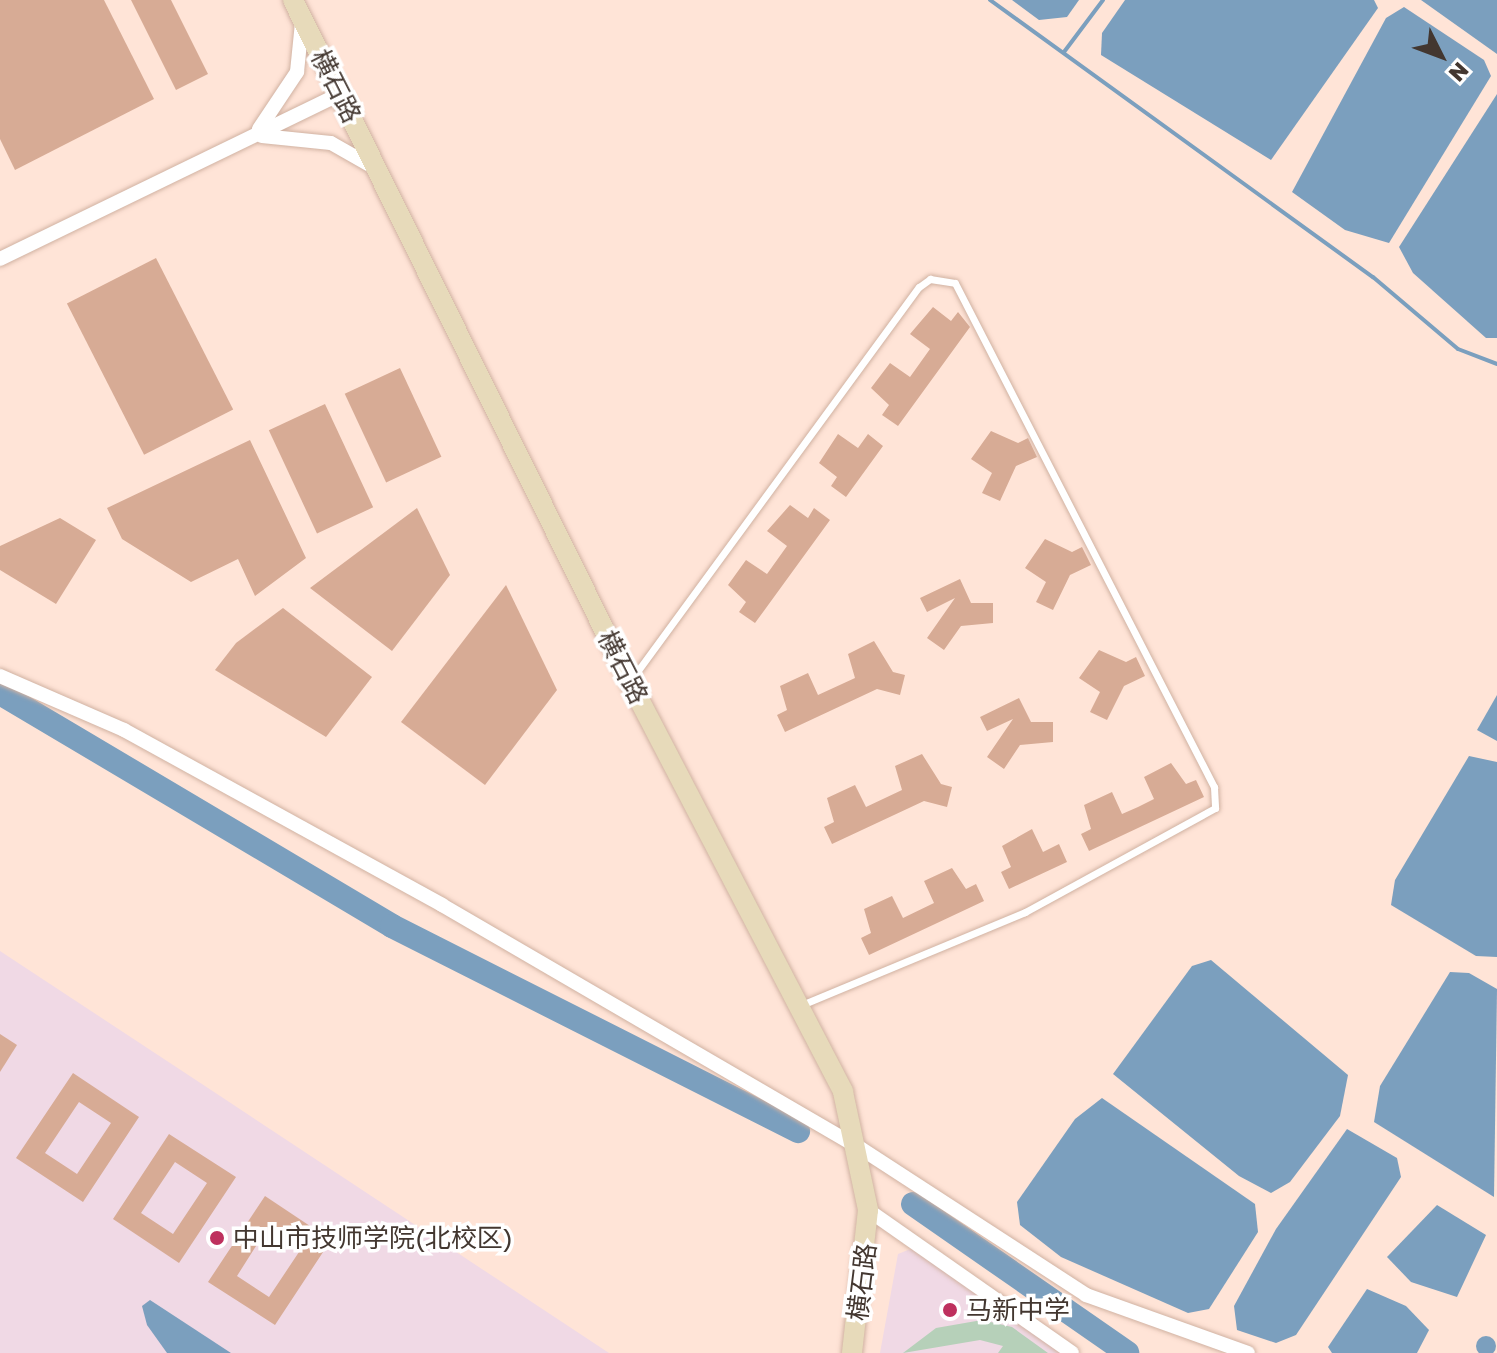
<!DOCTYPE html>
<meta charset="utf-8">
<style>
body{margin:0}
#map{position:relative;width:1497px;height:1353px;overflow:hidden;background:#ffe4d7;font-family:"Golos Text","Noto Sans SC",sans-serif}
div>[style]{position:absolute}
.education>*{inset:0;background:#f0d9e5}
.green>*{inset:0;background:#b6d0b9}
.water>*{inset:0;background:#7b9fbe}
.round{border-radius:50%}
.stream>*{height:4px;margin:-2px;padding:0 2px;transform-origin:2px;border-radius:2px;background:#7b9fbe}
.river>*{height:24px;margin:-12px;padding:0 12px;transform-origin:12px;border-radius:12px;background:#7b9fbe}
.building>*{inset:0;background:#d7ab95;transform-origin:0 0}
.roads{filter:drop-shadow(0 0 2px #d1b2a2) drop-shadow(0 0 2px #d1b2a2)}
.lane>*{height:7px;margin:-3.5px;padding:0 3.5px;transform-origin:3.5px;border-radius:3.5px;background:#fff}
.street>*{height:14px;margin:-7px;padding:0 7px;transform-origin:7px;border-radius:7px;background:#fff}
.secondary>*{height:20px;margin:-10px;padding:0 10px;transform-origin:10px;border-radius:10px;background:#e7daba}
.dots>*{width:22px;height:22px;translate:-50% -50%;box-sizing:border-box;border:4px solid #fff;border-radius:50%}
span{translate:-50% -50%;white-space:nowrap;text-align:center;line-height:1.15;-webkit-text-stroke:7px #fff;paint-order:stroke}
.street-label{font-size:26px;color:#433730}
.poi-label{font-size:26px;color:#433730}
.left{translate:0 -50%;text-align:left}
.north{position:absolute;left:1401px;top:16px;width:80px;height:80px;-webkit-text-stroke:6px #fff;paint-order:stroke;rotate:132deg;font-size:22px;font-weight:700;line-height:32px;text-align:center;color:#433730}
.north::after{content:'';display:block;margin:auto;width:28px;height:36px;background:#433730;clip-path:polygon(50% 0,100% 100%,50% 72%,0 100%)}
</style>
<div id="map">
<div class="education">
<div style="clip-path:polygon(0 951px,208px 1088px,609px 1353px,0 1353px)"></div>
<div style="clip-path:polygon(913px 1248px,1079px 1353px,880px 1353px,898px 1254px)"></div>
</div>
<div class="green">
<div style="clip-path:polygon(982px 1320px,1012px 1327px,1048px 1353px,998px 1353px,1003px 1346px,980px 1340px,903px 1353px,936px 1328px)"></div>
</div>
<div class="water">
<div style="clip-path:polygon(1012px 0,1079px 0,1067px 17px,1039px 20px)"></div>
<div style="clip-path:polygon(1125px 0,1374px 0,1378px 8px,1271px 160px,1101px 55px,1102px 33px)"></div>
<div style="clip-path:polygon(1421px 0,1497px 0,1497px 54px)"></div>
<div style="clip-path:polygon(1404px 7px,1484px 60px,1491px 76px,1389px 243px,1345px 230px,1292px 192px,1386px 18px)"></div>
<div style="clip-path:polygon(1497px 94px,1497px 338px,1486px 338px,1413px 273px,1399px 247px)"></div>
<div style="clip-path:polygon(1497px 695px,1497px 741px,1477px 730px)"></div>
<div style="clip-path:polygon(1469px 756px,1497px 762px,1497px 957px,1476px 956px,1391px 905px,1395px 880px)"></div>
<div style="clip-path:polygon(1211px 960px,1348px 1075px,1340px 1116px,1290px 1182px,1271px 1193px,1239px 1176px,1113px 1074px,1192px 966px)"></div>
<div style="clip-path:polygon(1450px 972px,1469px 973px,1497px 989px,1494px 1197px,1374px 1122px,1380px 1086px)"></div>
<div style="clip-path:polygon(1102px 1098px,1255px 1204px,1258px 1232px,1209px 1309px,1188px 1313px,1061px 1257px,1020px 1225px,1017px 1202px,1075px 1119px)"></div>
<div style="clip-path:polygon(1347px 1129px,1397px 1158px,1401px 1177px,1296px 1335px,1276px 1343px,1237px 1330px,1234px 1306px,1276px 1229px)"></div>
<div style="clip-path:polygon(1437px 1205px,1486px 1235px,1457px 1297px,1411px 1282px,1387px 1257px)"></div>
<div style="clip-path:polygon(1367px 1289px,1406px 1306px,1429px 1330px,1417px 1353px,1332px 1353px,1328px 1347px)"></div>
<div style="clip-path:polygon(150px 1300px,231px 1353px,167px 1353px,147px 1325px,142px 1306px)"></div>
<div class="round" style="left:1476px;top:1336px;width:20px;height:20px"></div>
</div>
<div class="stream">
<div style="left:990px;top:0;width:473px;rotate:35.9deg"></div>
<div style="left:1373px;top:277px;width:111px;rotate:40.3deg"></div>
<div style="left:1458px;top:349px;width:42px;rotate:21deg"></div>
<div style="left:1064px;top:52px;width:65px;rotate:-53.1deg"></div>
</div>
<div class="river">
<div style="left:0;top:693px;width:456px;rotate:30.7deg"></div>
<div style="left:392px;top:926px;width:455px;rotate:26.8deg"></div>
<div style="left:913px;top:1204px;width:261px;rotate:34.8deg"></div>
</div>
<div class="building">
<div style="clip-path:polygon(0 0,104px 0,154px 99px,15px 170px,0 139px)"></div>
<div style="clip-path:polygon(131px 0,171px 0,208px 74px,176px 90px)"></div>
<div style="left:156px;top:258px;width:170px;height:100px;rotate:63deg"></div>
<div style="clip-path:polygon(933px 307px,951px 321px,958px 312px,970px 327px,898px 426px,882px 415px,889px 405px,871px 388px,890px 363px,910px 377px,930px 349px,910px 334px)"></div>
<div style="left:400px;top:368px;width:98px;height:61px;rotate:65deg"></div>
<div style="left:325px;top:404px;width:114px;height:62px;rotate:65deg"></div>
<div style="clip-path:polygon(991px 431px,1018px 443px,1028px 438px,1037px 457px,1016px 466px,1000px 501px,982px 493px,992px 473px,971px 459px)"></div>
<div style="clip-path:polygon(838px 434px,858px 448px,868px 434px,883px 446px,846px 497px,831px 486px,837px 477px,819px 463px)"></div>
<div style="clip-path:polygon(250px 440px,306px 558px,255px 596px,238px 559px,191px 582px,122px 539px,107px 508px)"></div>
<div style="clip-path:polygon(790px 505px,808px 518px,814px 508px,830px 520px,755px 623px,739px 612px,746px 602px,728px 585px,746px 560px,767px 574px,787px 546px,767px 531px)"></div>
<div style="clip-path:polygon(417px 508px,450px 575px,392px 651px,310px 588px)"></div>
<div style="clip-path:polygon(60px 518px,96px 540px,56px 604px,0 570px,0 546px)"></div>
<div style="clip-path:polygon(1045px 539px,1072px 552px,1082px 547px,1091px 565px,1070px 575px,1053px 610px,1036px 602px,1046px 582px,1025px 568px)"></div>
<div style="clip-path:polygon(960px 579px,971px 603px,993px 603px,993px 623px,961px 626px,944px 650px,927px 638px,955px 598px,927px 612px,920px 598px)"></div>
<div style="clip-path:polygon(506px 585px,557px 690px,485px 785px,401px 722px)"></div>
<div style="clip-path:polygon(283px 608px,372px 677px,326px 737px,215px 670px,236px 643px)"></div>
<div style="clip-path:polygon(874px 641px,893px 672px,905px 675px,900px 695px,877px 689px,785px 732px,777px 715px,787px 710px,780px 686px,808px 673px,818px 695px,855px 678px,848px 654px)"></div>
<div style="clip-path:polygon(1099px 650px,1126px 662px,1136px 657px,1145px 676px,1124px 686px,1107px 720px,1090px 712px,1100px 692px,1079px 678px)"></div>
<div style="clip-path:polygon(1019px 698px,1031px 722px,1053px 722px,1053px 742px,1020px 745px,1004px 769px,987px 757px,1013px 719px,987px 731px,980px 717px)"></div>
<div style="clip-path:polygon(922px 754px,941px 784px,952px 787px,947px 807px,924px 801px,832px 844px,824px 827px,834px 822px,827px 798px,855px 785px,866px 807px,902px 790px,895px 766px)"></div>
<div style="clip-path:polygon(1171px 763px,1186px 784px,1196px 780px,1204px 797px,1089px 851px,1081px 834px,1091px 829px,1084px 805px,1112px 792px,1122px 814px,1138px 807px,1154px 799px,1144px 777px)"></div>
<div style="clip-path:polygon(1032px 829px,1043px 852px,1059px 844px,1067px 862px,1009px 889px,1001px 872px,1011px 867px,1002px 846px)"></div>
<div style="clip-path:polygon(952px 868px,966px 889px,976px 884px,984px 901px,869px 955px,861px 938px,871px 933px,864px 909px,892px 896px,903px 918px,934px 903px,924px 881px)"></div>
<div style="clip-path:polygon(0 1034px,17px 1045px,0 1072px)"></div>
<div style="clip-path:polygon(evenodd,73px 1073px,139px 1117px,83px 1202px,16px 1158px,73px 1073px,79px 1102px,111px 1123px,77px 1174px,45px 1153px,79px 1102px)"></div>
<div style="clip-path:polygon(evenodd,169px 1134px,236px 1177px,179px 1263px,113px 1219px,169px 1134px,175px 1162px,207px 1183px,173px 1234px,141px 1213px,175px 1162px)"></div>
<div style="clip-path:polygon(evenodd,265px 1196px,331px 1240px,275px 1325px,208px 1282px,265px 1196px,270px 1224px,303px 1246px,269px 1297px,237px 1276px,270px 1224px)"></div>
</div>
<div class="roads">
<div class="lane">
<div style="left:631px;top:680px;width:487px;rotate:-53.8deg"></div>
<div style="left:919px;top:287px;width:14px;rotate:-36deg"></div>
<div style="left:930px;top:279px;width:25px;rotate:9deg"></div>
<div style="left:955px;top:283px;width:567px;rotate:62.8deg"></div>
<div style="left:1214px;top:787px;width:21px;rotate:87deg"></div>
<div style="left:1215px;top:808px;width:217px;rotate:151.3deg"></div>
<div style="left:1025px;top:912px;width:242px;rotate:157.4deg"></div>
</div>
<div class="street">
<div style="left:259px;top:129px;width:69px;rotate:-56.3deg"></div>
<div style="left:297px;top:72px;width:49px;rotate:-84.2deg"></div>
<div style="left:262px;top:136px;width:69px;rotate:5.8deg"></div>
<div style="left:331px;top:143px;width:48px;rotate:29.7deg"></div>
<div style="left:0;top:259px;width:378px;rotate:-25.9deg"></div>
<div style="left:0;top:676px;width:135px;rotate:23.5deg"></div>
<div style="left:124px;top:730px;width:363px;rotate:28.8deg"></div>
<div style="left:442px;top:905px;width:484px;rotate:30.2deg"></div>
<div style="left:860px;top:1148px;width:270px;rotate:33deg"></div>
<div style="left:1086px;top:1295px;width:172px;rotate:19.7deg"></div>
<div style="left:868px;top:1210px;width:249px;rotate:35deg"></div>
</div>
<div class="secondary">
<div style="left:293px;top:0;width:761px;rotate:63.7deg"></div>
<div style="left:630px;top:682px;width:462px;rotate:62.5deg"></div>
<div style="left:843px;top:1092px;width:121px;rotate:78deg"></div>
<div style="left:868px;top:1210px;width:144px;rotate:96.4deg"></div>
</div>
</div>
<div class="dots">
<div style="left:217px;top:1238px;background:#be305e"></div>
<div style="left:950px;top:1310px;background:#be305e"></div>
</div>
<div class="street-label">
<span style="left:336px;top:86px;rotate:63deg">横石路</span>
<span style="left:623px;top:667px;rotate:63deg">横石路</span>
<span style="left:862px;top:1282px;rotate:-83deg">横石路</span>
</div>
<div class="poi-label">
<span class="left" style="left:233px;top:1238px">中山市技师学院(北校区)</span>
<span class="left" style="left:966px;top:1310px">马新中学</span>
</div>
<div class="north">N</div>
</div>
